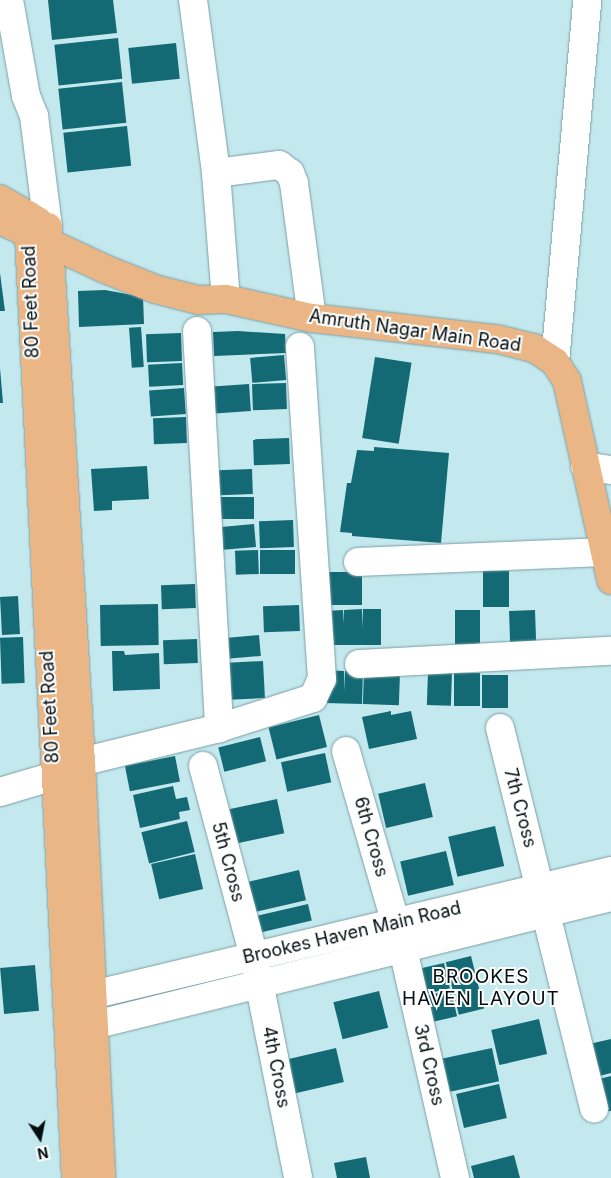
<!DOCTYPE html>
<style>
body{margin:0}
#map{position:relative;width:611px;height:1178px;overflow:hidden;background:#c3e8ee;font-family:Inter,sans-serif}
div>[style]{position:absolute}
.building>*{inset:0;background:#136974;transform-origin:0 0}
.roads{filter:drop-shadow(0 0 1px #7b9ea4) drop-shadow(0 0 1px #7b9ea4)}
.minor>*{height:28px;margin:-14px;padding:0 14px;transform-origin:14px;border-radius:14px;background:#fff}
.major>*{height:28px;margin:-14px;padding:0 14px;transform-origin:14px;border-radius:14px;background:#ebb686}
span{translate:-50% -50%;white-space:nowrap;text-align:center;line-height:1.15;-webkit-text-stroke:4px #fff;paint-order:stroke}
.street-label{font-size:18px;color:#030e10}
.neighbourhood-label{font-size:19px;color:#030e10;letter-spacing:1px}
.north{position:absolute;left:15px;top:1113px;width:50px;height:50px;-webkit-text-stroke:4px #fff;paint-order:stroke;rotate:169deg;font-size:14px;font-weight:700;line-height:20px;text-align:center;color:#030e10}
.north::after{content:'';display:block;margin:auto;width:18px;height:22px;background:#030e10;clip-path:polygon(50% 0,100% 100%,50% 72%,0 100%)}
</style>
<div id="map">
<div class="building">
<div style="clip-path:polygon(48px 0,113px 0,117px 33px,52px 40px)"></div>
<div style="left:118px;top:38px;width:41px;height:64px;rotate:84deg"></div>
<div style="left:176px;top:43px;width:36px;height:48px;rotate:84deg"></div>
<div style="left:122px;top:82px;width:41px;height:64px;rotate:84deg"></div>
<div style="left:127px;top:126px;width:40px;height:64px;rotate:84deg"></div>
<div style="clip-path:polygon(0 273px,5px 311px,0 311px)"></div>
<div style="clip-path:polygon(105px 290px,143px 297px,144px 324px,79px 327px,78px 291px)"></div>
<div style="left:141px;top:327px;width:40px;height:12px;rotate:86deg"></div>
<div style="clip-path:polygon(238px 331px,285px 334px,286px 353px,214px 356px,213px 332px)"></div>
<div style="left:181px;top:333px;width:28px;height:35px;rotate:88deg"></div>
<div style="left:284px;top:355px;width:25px;height:34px;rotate:85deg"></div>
<div style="left:375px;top:357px;width:37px;height:82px;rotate:9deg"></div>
<div style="left:182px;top:363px;width:22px;height:34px;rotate:87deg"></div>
<div style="clip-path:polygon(0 368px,3px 403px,0 403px)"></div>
<div style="left:286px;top:383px;width:26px;height:34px;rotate:88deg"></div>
<div style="left:249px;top:384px;width:27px;height:36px;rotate:86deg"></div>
<div style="left:184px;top:388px;width:26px;height:35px;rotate:86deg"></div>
<div style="left:186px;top:417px;width:26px;height:33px;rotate:88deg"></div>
<div style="left:289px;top:438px;width:26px;height:36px;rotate:88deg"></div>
<div style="clip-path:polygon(374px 447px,449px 453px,441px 543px,352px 536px,352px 533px,340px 532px,347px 483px,351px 483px,357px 450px,374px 451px)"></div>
<div style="clip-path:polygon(147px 466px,149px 499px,112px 501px,112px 510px,94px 511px,91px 469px)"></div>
<div style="left:252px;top:469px;width:25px;height:34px;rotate:88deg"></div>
<div style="left:254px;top:497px;width:22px;height:35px;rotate:90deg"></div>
<div style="left:293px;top:520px;width:27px;height:34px;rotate:88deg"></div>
<div style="left:254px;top:524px;width:23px;height:33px;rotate:85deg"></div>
<div style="left:258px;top:550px;width:24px;height:23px;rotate:88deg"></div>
<div style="left:295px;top:550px;width:24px;height:35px;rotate:90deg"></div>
<div style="left:483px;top:571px;width:26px;height:36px"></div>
<div style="left:326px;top:572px;width:36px;height:33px"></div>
<div style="left:195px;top:584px;width:24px;height:34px;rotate:88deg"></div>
<div style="left:18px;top:596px;width:38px;height:18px;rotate:87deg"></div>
<div style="left:158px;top:604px;width:41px;height:58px;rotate:89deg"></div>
<div style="left:299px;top:605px;width:26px;height:36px;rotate:88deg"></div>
<div style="clip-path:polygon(362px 609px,362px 629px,363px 609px,381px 609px,381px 645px,326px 645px,325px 611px,343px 610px,344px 624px,344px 610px)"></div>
<div style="left:480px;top:610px;width:34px;height:25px;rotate:90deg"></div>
<div style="left:535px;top:610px;width:36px;height:26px;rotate:88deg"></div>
<div style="left:259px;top:635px;width:21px;height:31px;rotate:85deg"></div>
<div style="left:23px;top:637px;width:46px;height:23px;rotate:88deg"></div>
<div style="left:197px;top:639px;width:24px;height:34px;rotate:88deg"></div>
<div style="clip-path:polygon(112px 651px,124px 651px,125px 655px,159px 653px,160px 689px,113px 691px)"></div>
<div style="left:263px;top:661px;width:37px;height:35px;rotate:87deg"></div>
<div style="clip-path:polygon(325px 670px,344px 671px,344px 692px,345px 671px,363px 672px,362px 704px,325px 703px)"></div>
<div style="left:364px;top:672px;width:36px;height:32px;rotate:2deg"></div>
<div style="left:428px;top:672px;width:24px;height:33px;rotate:2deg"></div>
<div style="left:454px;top:673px;width:26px;height:33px"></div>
<div style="left:482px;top:675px;width:26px;height:33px"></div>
<div style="clip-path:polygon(391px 711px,391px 715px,411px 711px,417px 739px,369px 749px,362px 717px)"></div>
<div style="left:319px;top:715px;width:33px;height:52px;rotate:76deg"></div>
<div style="left:260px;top:737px;width:25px;height:43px;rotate:76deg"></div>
<div style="left:325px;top:753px;width:30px;height:45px;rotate:78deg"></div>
<div style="left:175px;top:756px;width:26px;height:51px;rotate:79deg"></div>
<div style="left:425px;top:783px;width:35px;height:48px;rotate:77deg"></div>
<div style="clip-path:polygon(173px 786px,176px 799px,187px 797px,190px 810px,179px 812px,180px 819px,140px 828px,133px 795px)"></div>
<div style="left:277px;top:799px;width:35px;height:49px;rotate:78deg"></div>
<div style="left:187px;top:821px;width:32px;height:47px;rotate:76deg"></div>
<div style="left:495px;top:826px;width:41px;height:48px;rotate:77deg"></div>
<div style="left:446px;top:851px;width:35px;height:47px;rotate:77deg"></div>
<div style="left:195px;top:854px;width:36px;height:45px;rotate:77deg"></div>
<div style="left:299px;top:870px;width:31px;height:54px;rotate:77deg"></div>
<div style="left:308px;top:904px;width:17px;height:56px;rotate:77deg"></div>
<div style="left:471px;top:956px;width:54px;height:26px;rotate:76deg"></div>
<div style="left:444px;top:963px;width:26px;height:28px;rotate:77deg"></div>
<div style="left:35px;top:965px;width:46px;height:35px;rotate:85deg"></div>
<div style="left:451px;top:990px;width:27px;height:30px;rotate:77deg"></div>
<div style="left:379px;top:991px;width:38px;height:47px;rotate:76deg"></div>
<div style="left:539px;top:1019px;width:36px;height:49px;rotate:77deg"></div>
<div style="clip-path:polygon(611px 1039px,611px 1073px,592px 1078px,585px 1045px)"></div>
<div style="left:336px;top:1048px;width:35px;height:54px;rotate:77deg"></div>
<div style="left:492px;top:1048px;width:34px;height:54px;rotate:78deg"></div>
<div style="clip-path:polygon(611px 1076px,611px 1111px,602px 1112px,595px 1080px)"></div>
<div style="left:499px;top:1084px;width:35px;height:44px;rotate:77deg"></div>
<div style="clip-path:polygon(514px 1155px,520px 1178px,474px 1178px,471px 1166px)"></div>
<div style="clip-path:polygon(366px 1157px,370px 1178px,337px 1178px,334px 1163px)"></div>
</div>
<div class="roads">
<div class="minor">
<div style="left:9px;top:0;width:97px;rotate:80deg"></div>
<div style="left:26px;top:96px;width:22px;rotate:68deg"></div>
<div style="left:34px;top:116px;width:112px;rotate:82.8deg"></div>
<div style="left:193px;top:0;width:175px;rotate:82.4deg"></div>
<div style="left:216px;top:173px;width:126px;rotate:85.5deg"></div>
<div style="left:216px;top:173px;width:64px;rotate:-7.2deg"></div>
<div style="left:279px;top:165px;width:14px;rotate:36deg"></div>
<div style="left:290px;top:173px;width:11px;rotate:68deg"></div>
<div style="left:294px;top:183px;width:136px;rotate:82.4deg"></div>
<div style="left:197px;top:331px;width:398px;rotate:86.8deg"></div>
<div style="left:555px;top:362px;width:363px;rotate:-84.9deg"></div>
<div style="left:585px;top:466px;width:26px;rotate:9deg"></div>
<div style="left:358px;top:562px;width:246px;rotate:-2.3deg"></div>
<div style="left:359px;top:664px;width:252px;rotate:-3deg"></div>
<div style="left:500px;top:728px;width:392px;rotate:76.1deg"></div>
<div style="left:346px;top:751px;width:206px;rotate:73.9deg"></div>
<div style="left:403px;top:949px;width:235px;rotate:77.2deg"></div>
<div style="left:203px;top:766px;width:198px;rotate:75deg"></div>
<div style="left:254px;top:957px;width:225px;rotate:78.7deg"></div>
<div style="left:0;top:792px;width:56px;rotate:-16.5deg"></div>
<div style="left:54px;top:776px;width:30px;rotate:-27deg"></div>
<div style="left:81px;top:762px;width:142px;rotate:-13.8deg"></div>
<div style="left:219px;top:728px;width:99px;rotate:-17.7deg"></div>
<div style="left:313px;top:698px;width:21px;rotate:-65deg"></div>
<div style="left:322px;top:679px;width:333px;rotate:-93.8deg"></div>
<div style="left:92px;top:995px;width:534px;rotate:-13.44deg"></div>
<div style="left:94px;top:1025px;width:533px;rotate:-13.91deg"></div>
</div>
<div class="major">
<div style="left:0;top:199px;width:44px;rotate:30.1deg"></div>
<div style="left:28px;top:215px;width:964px;rotate:87.15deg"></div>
<div style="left:0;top:220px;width:116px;rotate:25deg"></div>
<div style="left:105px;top:269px;width:54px;rotate:21.8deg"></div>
<div style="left:155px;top:289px;width:44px;rotate:14.3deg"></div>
<div style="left:198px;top:300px;width:28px;rotate:-2deg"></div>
<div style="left:226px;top:299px;width:88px;rotate:12.5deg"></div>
<div style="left:312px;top:318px;width:186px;rotate:6.5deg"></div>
<div style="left:497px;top:339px;width:38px;rotate:14deg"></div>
<div style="left:534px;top:348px;width:25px;rotate:34deg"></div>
<div style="left:555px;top:362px;width:22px;rotate:58deg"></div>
<div style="left:567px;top:381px;width:204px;rotate:77.5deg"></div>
<div style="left:48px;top:227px;width:536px;rotate:86.47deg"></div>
<div style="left:81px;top:762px;width:416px;rotate:87.2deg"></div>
</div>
</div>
<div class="street-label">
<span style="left:31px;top:302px;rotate:-92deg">80 Feet Road</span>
<span style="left:415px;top:331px;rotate:8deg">Amruth Nagar Main Road</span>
<span style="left:50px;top:707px;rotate:-93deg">80 Feet Road</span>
<span style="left:520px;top:808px;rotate:75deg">7th Cross</span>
<span style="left:371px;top:837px;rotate:74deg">6th Cross</span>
<span style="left:228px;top:862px;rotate:75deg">5th Cross</span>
<span style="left:352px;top:933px;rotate:-13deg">Brookes Haven Main Road</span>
<span style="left:429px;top:1065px;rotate:77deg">3rd Cross</span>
<span style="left:276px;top:1067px;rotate:79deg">4th Cross</span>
</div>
<div class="neighbourhood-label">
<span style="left:481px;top:988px">BROOKES<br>HAVEN LAYOUT</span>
</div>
<div class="north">N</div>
</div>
